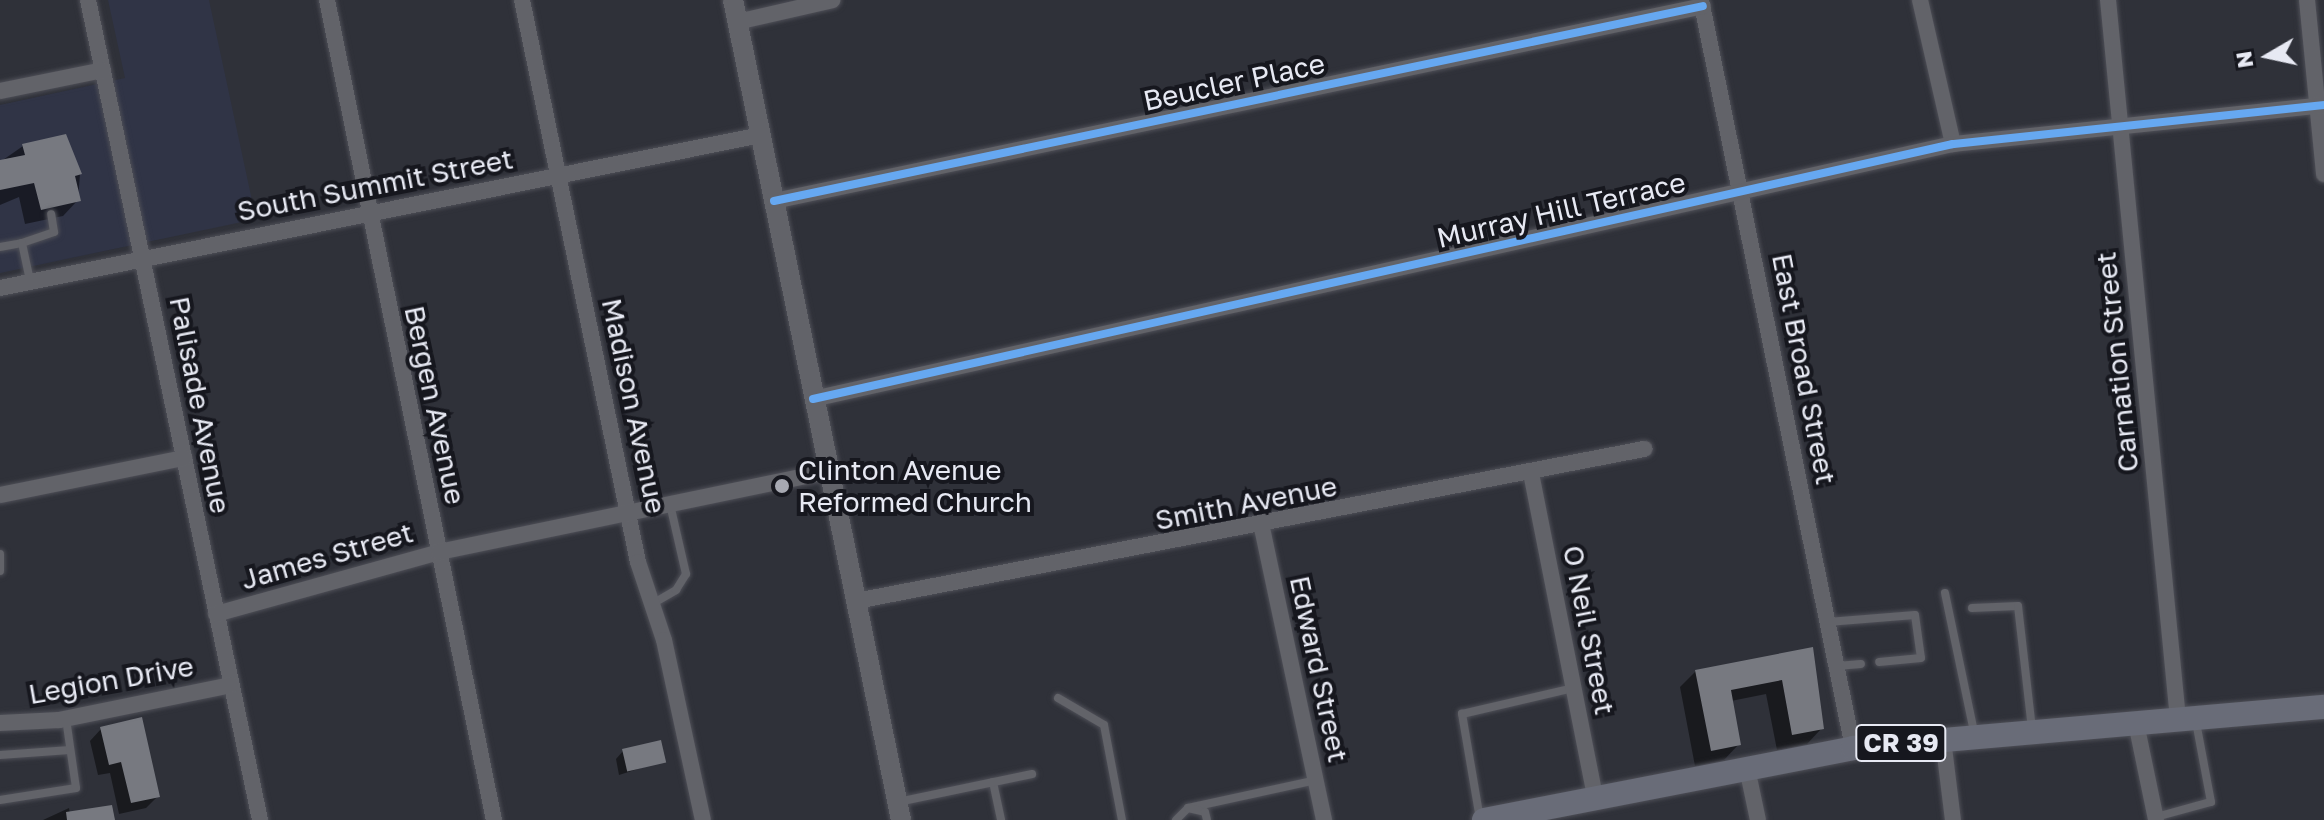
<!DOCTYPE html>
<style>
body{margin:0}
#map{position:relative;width:2324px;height:820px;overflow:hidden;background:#2f3139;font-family:"Golos Text",sans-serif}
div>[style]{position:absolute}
.built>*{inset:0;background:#303446}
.shadow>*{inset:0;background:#0007}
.building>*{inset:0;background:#777980;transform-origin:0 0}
.roads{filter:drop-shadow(0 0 2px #4e4f57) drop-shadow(0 0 2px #4e4f57)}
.service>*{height:8px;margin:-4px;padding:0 4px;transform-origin:4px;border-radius:4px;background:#626369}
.minor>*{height:16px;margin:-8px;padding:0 8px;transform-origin:8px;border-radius:8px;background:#626369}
.tertiary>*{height:20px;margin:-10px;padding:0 10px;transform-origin:10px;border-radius:10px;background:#626369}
.primary>*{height:24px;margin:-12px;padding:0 12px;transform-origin:12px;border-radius:12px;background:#696c78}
.cycleway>*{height:8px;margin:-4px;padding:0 4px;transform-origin:4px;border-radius:4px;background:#66a8f1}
.dots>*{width:22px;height:22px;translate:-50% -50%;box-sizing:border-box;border:4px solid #16171e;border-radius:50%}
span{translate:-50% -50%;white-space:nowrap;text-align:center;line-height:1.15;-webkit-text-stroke:8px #16171e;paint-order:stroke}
.shield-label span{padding:2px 6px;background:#16171e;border:2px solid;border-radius:6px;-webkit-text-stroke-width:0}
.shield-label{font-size:26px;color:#e7e9f3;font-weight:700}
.street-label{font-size:28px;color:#e7e9f3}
.poi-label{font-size:28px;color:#e7e9f3}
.left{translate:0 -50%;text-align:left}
.north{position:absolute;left:2228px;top:16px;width:80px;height:80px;-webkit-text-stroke:6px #16171e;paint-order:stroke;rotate:261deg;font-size:22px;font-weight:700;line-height:32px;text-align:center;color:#e7e9f3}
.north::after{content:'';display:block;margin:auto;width:28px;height:36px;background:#e7e9f3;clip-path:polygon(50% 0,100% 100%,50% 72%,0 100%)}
</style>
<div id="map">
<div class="built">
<div style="clip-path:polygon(108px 0,209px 0,256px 219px,0 273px,0 105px,125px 78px)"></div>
</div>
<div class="shadow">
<div style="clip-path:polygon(23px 146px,80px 174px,78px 200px,63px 216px,25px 224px,19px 197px,0 205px,0 162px)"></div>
<div style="clip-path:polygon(1811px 649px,1822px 728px,1807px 744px,1777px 750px,1766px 694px,1731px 701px,1739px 744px,1724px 760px,1695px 766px,1680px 687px,1696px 671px)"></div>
<div style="clip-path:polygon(101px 729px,158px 796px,146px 808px,119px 814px,110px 773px,98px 775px,90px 741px)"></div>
<div style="clip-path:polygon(623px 751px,663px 761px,619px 775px,616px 759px)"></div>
<div style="clip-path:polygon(69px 808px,70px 814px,113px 820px,43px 820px)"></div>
</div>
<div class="building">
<div style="clip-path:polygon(66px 134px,82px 174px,75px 176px,81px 201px,41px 210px,34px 183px,0 190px,0 160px,25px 155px,22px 144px)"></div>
<div style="clip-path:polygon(1813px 647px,1824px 729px,1792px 735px,1782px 680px,1731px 690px,1741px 745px,1711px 751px,1695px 670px)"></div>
<div style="clip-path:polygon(142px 717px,160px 797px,131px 803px,121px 762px,109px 765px,100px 727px)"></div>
<div style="left:661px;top:740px;width:23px;height:40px;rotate:77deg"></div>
<div style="clip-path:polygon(112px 805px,115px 820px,67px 820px,66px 812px)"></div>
</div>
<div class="roads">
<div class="service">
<div style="left:22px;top:243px;width:34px;rotate:-19deg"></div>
<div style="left:54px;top:232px;width:18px;rotate:-99deg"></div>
<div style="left:0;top:247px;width:22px;rotate:-10deg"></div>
<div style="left:22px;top:243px;width:40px;rotate:78deg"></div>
<div style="left:0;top:554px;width:17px;rotate:90deg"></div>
<div style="left:1945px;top:593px;width:146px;rotate:78.2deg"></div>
<div style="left:652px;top:604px;width:28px;rotate:-30deg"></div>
<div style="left:676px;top:590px;width:19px;rotate:-58deg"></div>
<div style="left:686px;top:574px;width:72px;rotate:-102.9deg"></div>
<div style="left:1972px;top:608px;width:46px;rotate:-2.5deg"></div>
<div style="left:2018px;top:606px;width:124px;rotate:83.5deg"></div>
<div style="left:1828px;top:622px;width:87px;rotate:-4.6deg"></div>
<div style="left:1915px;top:615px;width:43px;rotate:82.1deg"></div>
<div style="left:1921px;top:658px;width:42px;rotate:174.6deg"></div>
<div style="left:1837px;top:666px;width:24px;rotate:-5deg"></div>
<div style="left:1058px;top:698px;width:53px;rotate:30.4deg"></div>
<div style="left:1104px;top:725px;width:97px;rotate:79.3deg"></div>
<div style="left:0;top:755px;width:70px;rotate:-4.1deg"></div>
<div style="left:993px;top:782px;width:39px;rotate:78deg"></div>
<div style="left:0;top:800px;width:77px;rotate:-9deg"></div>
<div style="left:76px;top:788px;width:70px;rotate:-98.2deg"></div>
<div style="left:898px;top:802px;width:137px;rotate:-11.8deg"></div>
<div style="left:1188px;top:808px;width:131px;rotate:-12.3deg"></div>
<div style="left:2156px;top:817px;width:57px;rotate:-15.3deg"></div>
<div style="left:2211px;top:802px;width:81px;rotate:-100.6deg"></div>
<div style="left:1480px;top:819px;width:107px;rotate:-99.7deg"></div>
<div style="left:1462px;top:714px;width:115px;rotate:-13.1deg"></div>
<div style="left:1176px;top:820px;width:17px;rotate:-45deg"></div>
<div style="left:1188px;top:808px;width:17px;rotate:13deg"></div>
<div style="left:1205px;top:812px;width:8px;rotate:76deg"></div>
</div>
<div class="minor">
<div style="left:88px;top:0;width:838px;rotate:78.15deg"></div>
<div style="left:327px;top:0;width:837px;rotate:78.49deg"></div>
<div style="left:522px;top:0;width:574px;rotate:78.34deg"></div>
<div style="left:638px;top:562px;width:82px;rotate:71.6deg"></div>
<div style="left:664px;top:640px;width:184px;rotate:77.8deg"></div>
<div style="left:1701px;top:0;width:763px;rotate:78.51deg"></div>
<div style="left:1920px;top:0;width:148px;rotate:77.1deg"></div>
<div style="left:2108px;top:0;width:722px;rotate:84.44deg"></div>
<div style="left:2307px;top:0;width:175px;rotate:84.4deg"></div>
<div style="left:737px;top:22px;width:98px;rotate:-12.9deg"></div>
<div style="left:0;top:91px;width:105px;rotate:-11.5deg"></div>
<div style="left:774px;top:201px;width:949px;rotate:-11.85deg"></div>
<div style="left:0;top:288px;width:776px;rotate:-11.37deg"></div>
<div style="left:813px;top:399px;width:1168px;rotate:-12.61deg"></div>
<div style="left:1953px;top:144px;width:373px;rotate:-6deg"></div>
<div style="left:1531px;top:473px;width:330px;rotate:78.8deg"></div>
<div style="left:0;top:495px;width:188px;rotate:-11.4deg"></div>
<div style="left:1262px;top:528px;width:299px;rotate:78deg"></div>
<div style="left:856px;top:601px;width:803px;rotate:-10.92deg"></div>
<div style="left:216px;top:614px;width:231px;rotate:-15.5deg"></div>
<div style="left:439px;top:552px;width:398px;rotate:-11.7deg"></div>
<div style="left:0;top:723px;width:59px;rotate:-2.9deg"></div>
<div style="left:59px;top:720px;width:176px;rotate:-11.5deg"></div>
<div style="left:2136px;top:723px;width:99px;rotate:78.3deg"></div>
<div style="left:1943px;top:739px;width:82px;rotate:83deg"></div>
<div style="left:1747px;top:768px;width:53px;rotate:78.1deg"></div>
</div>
<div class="tertiary">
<div style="left:733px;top:0;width:837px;rotate:78.42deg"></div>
</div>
<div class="primary">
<div style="left:1484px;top:820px;width:376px;rotate:-11deg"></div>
<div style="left:1853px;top:748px;width:473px;rotate:-5deg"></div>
</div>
</div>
<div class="cycleway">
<div style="left:774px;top:201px;width:949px;rotate:-11.85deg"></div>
<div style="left:813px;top:399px;width:1168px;rotate:-12.61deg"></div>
<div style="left:1953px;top:144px;width:373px;rotate:-6deg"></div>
</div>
<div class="dots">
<div style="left:782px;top:486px;background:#a7a9b2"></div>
</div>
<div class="shield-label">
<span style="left:1901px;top:743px">CR 39</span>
</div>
<div class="street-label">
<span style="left:1234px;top:82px;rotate:-12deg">Beucler Place</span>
<span style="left:375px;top:185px;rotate:-11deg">South Summit Street</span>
<span style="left:1561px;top:210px;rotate:-13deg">Murray Hill Terrace</span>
<span style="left:2117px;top:362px;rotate:-96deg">Carnation Street</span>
<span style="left:1804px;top:369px;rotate:79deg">East Broad Street</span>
<span style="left:200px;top:405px;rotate:79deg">Palisade Avenue</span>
<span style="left:435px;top:405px;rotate:78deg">Bergen Avenue</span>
<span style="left:634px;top:406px;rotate:78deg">Madison Avenue</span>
<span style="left:1246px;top:503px;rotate:-11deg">Smith Avenue</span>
<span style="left:327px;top:556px;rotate:-16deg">James Street</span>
<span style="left:1589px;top:630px;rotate:79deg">O Neil Street</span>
<span style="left:1319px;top:669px;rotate:78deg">Edward Street</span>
<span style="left:111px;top:680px;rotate:-10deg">Legion Drive</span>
</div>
<div class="poi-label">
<span class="left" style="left:798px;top:486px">Clinton Avenue<br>Reformed Church</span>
</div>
<div class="north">N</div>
</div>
